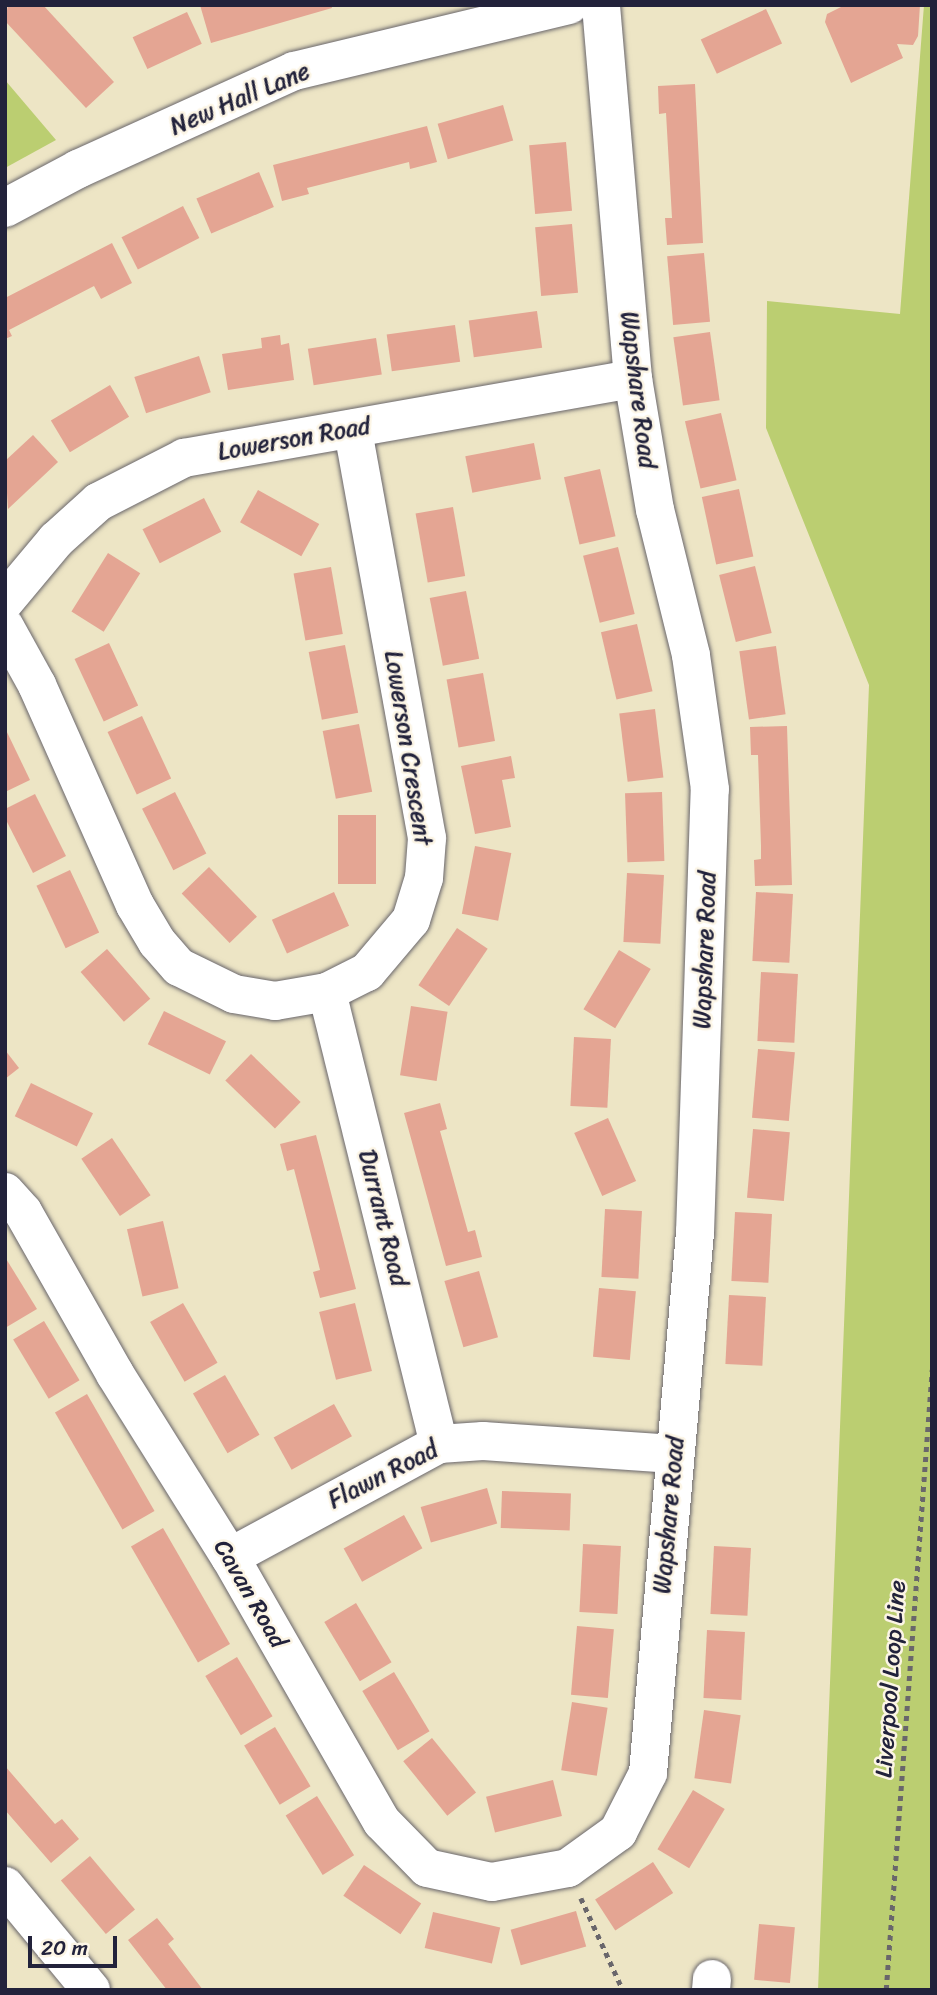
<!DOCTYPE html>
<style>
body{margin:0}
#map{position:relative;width:937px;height:1995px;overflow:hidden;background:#ede5c5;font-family:Sriracha,sans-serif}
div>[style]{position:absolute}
.green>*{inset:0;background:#bbce71}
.building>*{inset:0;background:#e4a593;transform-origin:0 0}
.path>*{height:4.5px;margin-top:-2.25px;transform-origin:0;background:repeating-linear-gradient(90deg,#69666b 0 5px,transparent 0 10px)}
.roads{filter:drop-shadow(0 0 2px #69666b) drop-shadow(0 0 2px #69666b)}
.minor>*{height:38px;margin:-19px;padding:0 19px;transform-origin:19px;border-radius:19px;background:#fff}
span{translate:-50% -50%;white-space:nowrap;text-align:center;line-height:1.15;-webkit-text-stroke:5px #fcf5e5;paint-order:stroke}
.street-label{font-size:24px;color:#22223b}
.frame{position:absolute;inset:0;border:7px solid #22223b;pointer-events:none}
.scale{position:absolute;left:28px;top:1936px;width:89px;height:32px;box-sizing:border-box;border:4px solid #22223b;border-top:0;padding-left:9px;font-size:21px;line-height:24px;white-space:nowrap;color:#22223b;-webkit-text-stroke:5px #fcf5e5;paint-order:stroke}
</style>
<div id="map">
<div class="green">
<div style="clip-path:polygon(924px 5px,932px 5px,932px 1990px,818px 1990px,869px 685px,766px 428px,767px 301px,900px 314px)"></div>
<div style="clip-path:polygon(5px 80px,56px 140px,5px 168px)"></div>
</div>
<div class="building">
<div style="clip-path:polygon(8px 5px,43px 5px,114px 82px,86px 108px,5px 21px)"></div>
<div style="clip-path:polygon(200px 5px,331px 5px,332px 8px,211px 43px)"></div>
<div style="clip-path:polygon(845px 5px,920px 5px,918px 36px,913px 45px,897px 44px,903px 58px,851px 83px,825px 22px,827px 14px)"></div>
<div style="left:766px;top:9px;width:38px;height:72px;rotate:65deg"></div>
<div style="left:187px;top:12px;width:35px;height:60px;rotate:65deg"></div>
<div style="clip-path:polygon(695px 84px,703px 243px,667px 245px,665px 218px,672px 218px,666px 113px,659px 114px,658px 86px)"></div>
<div style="left:503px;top:105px;width:37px;height:68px;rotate:74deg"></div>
<div style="clip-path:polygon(427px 126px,437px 162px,410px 169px,409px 162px,319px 185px,307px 188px,309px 194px,282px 201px,273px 165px)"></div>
<div style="left:566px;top:142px;width:69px;height:37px;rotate:85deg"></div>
<div style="left:259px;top:172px;width:38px;height:68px;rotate:67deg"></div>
<div style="left:183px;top:206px;width:36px;height:69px;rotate:63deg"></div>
<div style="left:572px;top:224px;width:69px;height:37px;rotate:85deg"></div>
<div style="clip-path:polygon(112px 243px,132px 283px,101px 299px,94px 286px,9px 330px,12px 336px,5px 339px,5px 298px)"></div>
<div style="left:704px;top:253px;width:69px;height:37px;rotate:85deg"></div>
<div style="left:537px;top:311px;width:37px;height:69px;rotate:82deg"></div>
<div style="left:455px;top:325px;width:37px;height:69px;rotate:82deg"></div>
<div style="left:710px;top:332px;width:69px;height:37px;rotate:82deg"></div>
<div style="clip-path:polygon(280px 335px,281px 345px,289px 343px,294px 380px,228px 390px,222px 354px,262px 348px,261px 338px)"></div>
<div style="left:376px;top:338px;width:37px;height:69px;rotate:81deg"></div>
<div style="left:199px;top:356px;width:38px;height:68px;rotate:72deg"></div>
<div style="left:110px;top:385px;width:37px;height:69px;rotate:59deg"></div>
<div style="left:721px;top:413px;width:69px;height:37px;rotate:77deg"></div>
<div style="clip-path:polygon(33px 435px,58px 462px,8px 509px,5px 461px)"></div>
<div style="left:534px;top:443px;width:37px;height:70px;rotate:79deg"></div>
<div style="left:600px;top:469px;width:69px;height:37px;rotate:77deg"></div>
<div style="left:739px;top:489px;width:69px;height:38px;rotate:78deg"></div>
<div style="left:258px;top:490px;width:70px;height:37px;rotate:29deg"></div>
<div style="left:204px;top:498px;width:38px;height:69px;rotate:63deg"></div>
<div style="left:453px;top:507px;width:70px;height:38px;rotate:80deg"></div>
<div style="left:618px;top:547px;width:69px;height:36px;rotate:76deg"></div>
<div style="left:108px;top:553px;width:38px;height:69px;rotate:32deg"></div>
<div style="left:755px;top:566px;width:69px;height:37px;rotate:76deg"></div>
<div style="left:331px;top:567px;width:68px;height:38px;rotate:80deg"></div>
<div style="left:466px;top:591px;width:69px;height:37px;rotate:79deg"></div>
<div style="left:637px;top:624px;width:69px;height:37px;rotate:77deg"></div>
<div style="left:109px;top:643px;width:69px;height:38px;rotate:65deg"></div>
<div style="left:345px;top:645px;width:69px;height:37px;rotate:79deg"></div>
<div style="left:776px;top:646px;width:69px;height:37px;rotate:82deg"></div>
<div style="left:483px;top:673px;width:69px;height:37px;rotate:80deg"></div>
<div style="left:655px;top:709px;width:69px;height:36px;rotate:83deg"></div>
<div style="left:142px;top:716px;width:69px;height:38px;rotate:65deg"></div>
<div style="left:359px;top:724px;width:69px;height:37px;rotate:79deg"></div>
<div style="clip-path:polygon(787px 726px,792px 885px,755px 886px,754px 860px,761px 859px,761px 846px,758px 755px,751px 755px,750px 727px)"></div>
<div style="clip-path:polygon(5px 728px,30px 780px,5px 792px)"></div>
<div style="clip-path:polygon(511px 756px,515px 778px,502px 780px,511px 827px,475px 834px,461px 766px)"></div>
<div style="left:175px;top:792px;width:69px;height:37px;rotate:63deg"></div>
<div style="left:662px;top:792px;width:69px;height:37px;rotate:88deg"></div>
<div style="clip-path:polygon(35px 794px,66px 856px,33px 873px,5px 818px,5px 809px)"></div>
<div style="left:338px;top:815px;width:38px;height:69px"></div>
<div style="left:475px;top:846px;width:37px;height:69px;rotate:11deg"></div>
<div style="left:209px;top:867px;width:69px;height:38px;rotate:46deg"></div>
<div style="left:70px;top:870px;width:69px;height:37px;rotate:65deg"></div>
<div style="left:627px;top:873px;width:37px;height:69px;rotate:3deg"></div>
<div style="left:334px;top:892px;width:37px;height:68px;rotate:66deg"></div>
<div style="left:756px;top:892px;width:37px;height:69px;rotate:3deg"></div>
<div style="left:457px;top:928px;width:37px;height:69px;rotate:34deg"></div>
<div style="left:107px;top:949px;width:66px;height:35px;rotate:49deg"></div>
<div style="left:619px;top:950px;width:37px;height:69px;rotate:31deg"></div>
<div style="left:761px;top:972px;width:37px;height:69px;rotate:3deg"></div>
<div style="left:411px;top:1006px;width:37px;height:70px;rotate:9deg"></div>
<div style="left:164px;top:1011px;width:69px;height:37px;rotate:26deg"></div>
<div style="left:574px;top:1037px;width:37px;height:69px;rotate:3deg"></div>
<div style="left:758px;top:1049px;width:37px;height:69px;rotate:5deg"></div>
<div style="clip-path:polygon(5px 1050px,19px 1068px,5px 1079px)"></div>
<div style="left:251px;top:1054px;width:69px;height:37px;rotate:44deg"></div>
<div style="left:31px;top:1083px;width:69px;height:37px;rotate:26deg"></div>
<div style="clip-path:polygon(440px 1103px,447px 1129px,440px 1131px,468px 1232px,475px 1230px,482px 1257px,446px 1266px,404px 1113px)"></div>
<div style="left:608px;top:1118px;width:69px;height:37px;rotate:66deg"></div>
<div style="left:753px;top:1129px;width:37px;height:69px;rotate:5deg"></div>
<div style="clip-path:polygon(316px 1135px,356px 1289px,320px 1298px,313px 1272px,320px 1270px,317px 1258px,294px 1169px,287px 1171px,280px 1144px)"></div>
<div style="left:112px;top:1138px;width:69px;height:37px;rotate:56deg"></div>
<div style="left:605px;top:1209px;width:37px;height:68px;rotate:3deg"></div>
<div style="left:735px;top:1212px;width:37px;height:69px;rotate:3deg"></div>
<div style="left:163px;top:1221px;width:69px;height:37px;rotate:77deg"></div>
<div style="clip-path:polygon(5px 1257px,37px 1309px,5px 1328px)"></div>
<div style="left:479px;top:1271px;width:69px;height:36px;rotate:74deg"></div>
<div style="left:599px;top:1288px;width:37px;height:69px;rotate:5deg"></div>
<div style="left:729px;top:1295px;width:37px;height:69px;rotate:3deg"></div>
<div style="left:183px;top:1303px;width:69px;height:38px;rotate:60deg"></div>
<div style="left:355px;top:1303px;width:70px;height:37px;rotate:76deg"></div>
<div style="left:44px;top:1321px;width:69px;height:36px;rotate:59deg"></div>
<div style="left:225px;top:1375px;width:69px;height:37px;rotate:60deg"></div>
<div style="left:87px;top:1394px;width:135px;height:37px;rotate:60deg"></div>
<div style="left:334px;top:1404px;width:37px;height:69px;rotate:61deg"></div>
<div style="left:487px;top:1488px;width:37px;height:69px;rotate:74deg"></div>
<div style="left:502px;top:1491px;width:69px;height:37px;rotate:2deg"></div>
<div style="left:404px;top:1515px;width:38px;height:69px;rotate:61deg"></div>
<div style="left:163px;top:1528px;width:134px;height:37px;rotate:60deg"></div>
<div style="left:583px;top:1544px;width:38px;height:68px;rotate:3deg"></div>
<div style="left:714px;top:1546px;width:37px;height:68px;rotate:3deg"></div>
<div style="left:356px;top:1603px;width:69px;height:37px;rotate:59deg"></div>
<div style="left:577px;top:1626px;width:37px;height:69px;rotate:5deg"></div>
<div style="left:707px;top:1630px;width:38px;height:68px;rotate:3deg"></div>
<div style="left:237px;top:1657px;width:69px;height:37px;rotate:59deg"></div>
<div style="left:394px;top:1672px;width:69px;height:37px;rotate:59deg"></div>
<div style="left:572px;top:1702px;width:36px;height:69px;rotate:9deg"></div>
<div style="left:704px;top:1710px;width:37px;height:69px;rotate:8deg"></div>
<div style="left:275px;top:1727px;width:69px;height:36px;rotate:59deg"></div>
<div style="left:432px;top:1738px;width:70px;height:37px;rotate:51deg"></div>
<div style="clip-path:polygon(5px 1766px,55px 1824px,62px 1819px,79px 1839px,51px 1863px,5px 1810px)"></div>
<div style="left:553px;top:1780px;width:37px;height:69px;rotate:76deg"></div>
<div style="left:693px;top:1790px;width:37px;height:69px;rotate:31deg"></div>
<div style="left:317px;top:1796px;width:70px;height:37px;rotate:58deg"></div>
<div style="left:90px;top:1856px;width:70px;height:38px;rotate:50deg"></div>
<div style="left:653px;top:1862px;width:37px;height:69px;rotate:57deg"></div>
<div style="left:364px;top:1865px;width:69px;height:37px;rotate:34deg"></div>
<div style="left:576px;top:1911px;width:37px;height:68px;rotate:74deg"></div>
<div style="left:433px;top:1912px;width:69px;height:37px;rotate:13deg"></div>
<div style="clip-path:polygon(157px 1918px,174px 1939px,168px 1944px,203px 1990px,167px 1990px,128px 1940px)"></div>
<div style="left:759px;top:1924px;width:36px;height:56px;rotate:5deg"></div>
</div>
<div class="path">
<div style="left:581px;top:1898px;width:101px;rotate:65.5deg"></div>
<div style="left:886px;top:1990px;width:622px;rotate:-85.76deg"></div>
</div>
<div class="roads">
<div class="minor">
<div style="left:5px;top:208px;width:83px;rotate:-28.1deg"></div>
<div style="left:78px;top:169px;width:237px;rotate:-24.4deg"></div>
<div style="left:294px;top:71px;width:283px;rotate:-13.5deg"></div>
<div style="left:5px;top:601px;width:80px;rotate:-50.1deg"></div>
<div style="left:56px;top:540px;width:57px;rotate:-42.1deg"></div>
<div style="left:98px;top:502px;width:97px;rotate:-27.1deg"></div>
<div style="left:184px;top:458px;width:456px;rotate:-10deg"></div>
<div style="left:5px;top:627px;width:66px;rotate:61.1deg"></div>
<div style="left:37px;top:685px;width:241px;rotate:66deg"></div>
<div style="left:135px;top:905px;width:43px;rotate:59.3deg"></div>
<div style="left:157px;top:942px;width:33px;rotate:49deg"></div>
<div style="left:179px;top:967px;width:61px;rotate:26.1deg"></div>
<div style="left:234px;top:994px;width:42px;rotate:9.7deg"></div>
<div style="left:275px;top:1001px;width:53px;rotate:-9.8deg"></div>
<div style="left:327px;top:992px;width:45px;rotate:-26.6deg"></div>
<div style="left:367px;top:972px;width:68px;rotate:-49.8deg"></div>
<div style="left:411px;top:920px;width:44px;rotate:-72.8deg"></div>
<div style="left:424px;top:878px;width:40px;rotate:-85.7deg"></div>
<div style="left:427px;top:838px;width:416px;rotate:-100.3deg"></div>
<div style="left:327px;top:992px;width:466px;rotate:76.1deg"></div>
<div style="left:5px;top:1192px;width:27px;rotate:48deg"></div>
<div style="left:23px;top:1212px;width:186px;rotate:60.4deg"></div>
<div style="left:115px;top:1374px;width:216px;rotate:57.9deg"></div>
<div style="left:230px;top:1557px;width:305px;rotate:60.2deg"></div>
<div style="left:382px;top:1822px;width:64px;rotate:45.6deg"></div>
<div style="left:427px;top:1868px;width:66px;rotate:12.2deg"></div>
<div style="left:492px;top:1882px;width:77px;rotate:-10.4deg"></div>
<div style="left:568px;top:1868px;width:62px;rotate:-35.8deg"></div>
<div style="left:618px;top:1832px;width:66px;rotate:-63deg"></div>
<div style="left:648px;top:1773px;width:542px;rotate:-85.03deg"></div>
<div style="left:695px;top:1233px;width:444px;rotate:-88.1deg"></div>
<div style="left:710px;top:789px;width:135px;rotate:-98.1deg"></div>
<div style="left:691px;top:655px;width:149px;rotate:-103.9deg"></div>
<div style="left:655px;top:510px;width:133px;rotate:-99.5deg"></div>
<div style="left:633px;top:379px;width:375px;rotate:-94.9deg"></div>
<div style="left:230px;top:1557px;width:238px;rotate:-28.4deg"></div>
<div style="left:439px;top:1444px;width:44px;rotate:-3.9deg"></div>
<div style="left:483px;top:1441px;width:191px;rotate:3.9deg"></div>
<div style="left:5px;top:1886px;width:135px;rotate:50.4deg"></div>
<div style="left:711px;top:1990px;width:11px;rotate:-85deg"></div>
</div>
</div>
<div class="street-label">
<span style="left:240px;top:99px;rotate:-23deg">New Hall Lane</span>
<span style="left:638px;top:390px;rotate:83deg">Wapshare Road</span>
<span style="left:294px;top:439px;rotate:-10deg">Lowerson Road</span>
<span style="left:408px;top:748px;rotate:81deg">Lowerson Crescent</span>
<span style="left:705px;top:950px;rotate:-88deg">Wapshare Road</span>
<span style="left:383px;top:1218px;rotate:76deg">Durrant Road</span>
<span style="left:383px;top:1475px;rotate:-27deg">Flawn Road</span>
<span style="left:669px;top:1515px;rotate:-85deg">Wapshare Road</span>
<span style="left:250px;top:1594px;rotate:60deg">Cavan Road</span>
<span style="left:891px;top:1679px;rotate:-86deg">Liverpool Loop Line</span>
</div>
<div class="frame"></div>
<div class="scale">20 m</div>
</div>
